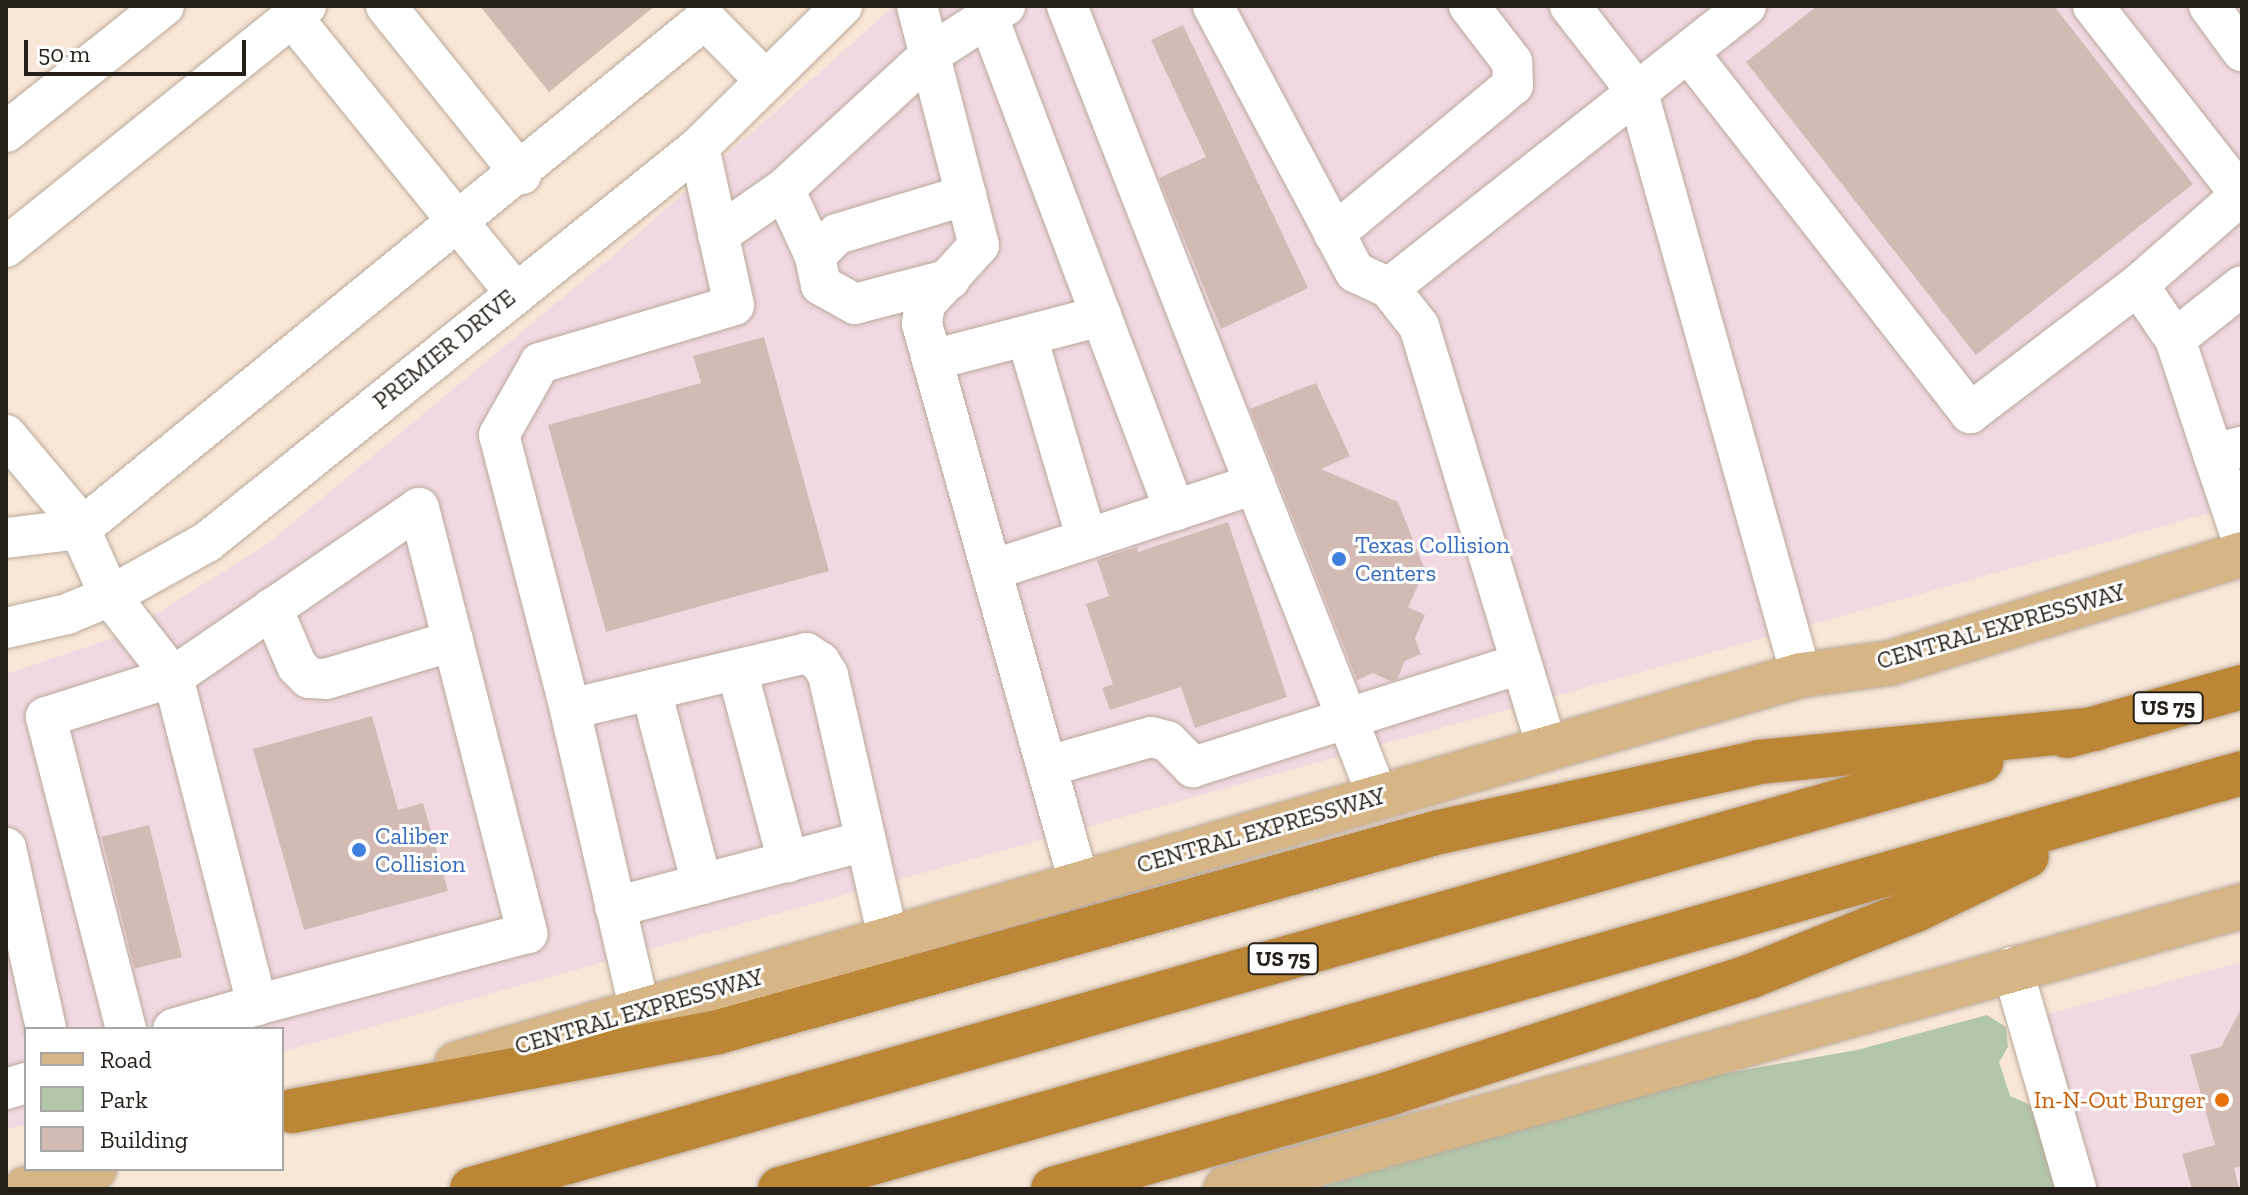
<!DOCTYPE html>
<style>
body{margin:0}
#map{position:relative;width:2248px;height:1195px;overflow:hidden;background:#f8e6d6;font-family:"Zilla Slab",serif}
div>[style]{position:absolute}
.commercial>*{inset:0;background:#f1d8e1}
.green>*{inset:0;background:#b2c6a9}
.building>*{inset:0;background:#d3bbb4;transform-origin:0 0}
.roads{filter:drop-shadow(0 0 2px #baa99a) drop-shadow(0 0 2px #baa99a)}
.minor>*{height:40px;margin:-20px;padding:0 20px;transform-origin:20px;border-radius:20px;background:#fff}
.major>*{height:44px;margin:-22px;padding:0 22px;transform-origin:22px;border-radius:22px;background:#d6b686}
.highway>*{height:44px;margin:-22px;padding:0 22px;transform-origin:22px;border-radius:22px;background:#bb8635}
.dots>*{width:22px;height:22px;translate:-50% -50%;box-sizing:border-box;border:4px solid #fff;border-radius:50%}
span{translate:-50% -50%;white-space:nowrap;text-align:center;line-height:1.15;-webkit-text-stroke:6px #fff;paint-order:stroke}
.shield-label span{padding:2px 6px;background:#fff;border:2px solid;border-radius:6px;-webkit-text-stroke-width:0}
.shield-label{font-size:22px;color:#26201a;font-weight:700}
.street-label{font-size:24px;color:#26201a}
.shop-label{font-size:24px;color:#366cbe}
.left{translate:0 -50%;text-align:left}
.food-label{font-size:24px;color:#c56008}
.right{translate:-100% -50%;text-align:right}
.frame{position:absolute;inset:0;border:8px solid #26201a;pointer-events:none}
.legend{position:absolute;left:24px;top:1027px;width:260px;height:144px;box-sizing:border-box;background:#fff;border:2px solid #a8a6a3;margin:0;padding:10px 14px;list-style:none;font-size:24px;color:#26201a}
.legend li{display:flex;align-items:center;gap:16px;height:40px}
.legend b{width:40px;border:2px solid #a8a6a3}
.scale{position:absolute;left:24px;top:40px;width:222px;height:36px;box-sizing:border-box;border:4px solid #26201a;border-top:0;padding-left:10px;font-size:24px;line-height:28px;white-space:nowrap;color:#26201a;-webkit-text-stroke:6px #fff;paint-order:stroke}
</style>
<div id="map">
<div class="commercial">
<div style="clip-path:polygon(894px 6px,2242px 6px,2242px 504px,282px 1052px,282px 1029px,26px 1029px,26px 1124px,6px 1129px,6px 674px,122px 635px,266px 545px,614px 255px)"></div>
<div style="clip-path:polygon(2242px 962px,2242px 1189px,2059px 1189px,2011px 1024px)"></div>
</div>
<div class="green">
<div style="clip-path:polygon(1987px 1015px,2006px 1027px,2008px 1047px,1999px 1062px,2010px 1096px,2033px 1106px,2059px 1189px,1312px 1189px,1704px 1077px,1857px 1050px)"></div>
</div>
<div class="building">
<div style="clip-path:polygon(480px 6px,655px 6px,549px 92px)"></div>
<div style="clip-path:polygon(1817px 6px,2054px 6px,2193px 184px,1976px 355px,1746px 62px)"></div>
<div style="clip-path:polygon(1183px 25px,1308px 288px,1221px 329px,1159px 178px,1206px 157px,1151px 40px)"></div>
<div style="clip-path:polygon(764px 337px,829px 571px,606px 632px,548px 425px,701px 383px,693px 356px)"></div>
<div style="clip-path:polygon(1316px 383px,1350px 456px,1321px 469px,1398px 502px,1425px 570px,1408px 607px,1425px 615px,1415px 638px,1421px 654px,1405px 661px,1397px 679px,1390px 681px,1373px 673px,1357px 680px,1250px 409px)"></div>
<div style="clip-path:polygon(1228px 522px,1287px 697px,1195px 728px,1181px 687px,1110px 710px,1102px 688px,1113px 684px,1086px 604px,1109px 596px,1097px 560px,1137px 547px,1138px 552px)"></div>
<div style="clip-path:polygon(372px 716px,398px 810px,423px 803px,448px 891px,304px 930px,253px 749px)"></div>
<div style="left:149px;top:825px;width:136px;height:49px;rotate:76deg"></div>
<div style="clip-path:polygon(2242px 1007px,2242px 1166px,2234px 1168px,2239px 1189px,2192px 1189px,2182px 1154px,2215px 1145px,2190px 1055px,2221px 1047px)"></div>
</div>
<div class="roads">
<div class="minor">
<div style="left:386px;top:6px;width:216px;rotate:51.2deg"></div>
<div style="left:917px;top:6px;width:247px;rotate:75.5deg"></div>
<div style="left:979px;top:245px;width:80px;rotate:132.5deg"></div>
<div style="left:925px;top:304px;width:20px;rotate:99deg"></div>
<div style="left:922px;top:324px;width:580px;rotate:74.29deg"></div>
<div style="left:1067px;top:6px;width:850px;rotate:68.54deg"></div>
<div style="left:1213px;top:6px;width:302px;rotate:61.9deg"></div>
<div style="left:1355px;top:272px;width:38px;rotate:25deg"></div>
<div style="left:1389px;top:288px;width:48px;rotate:51.7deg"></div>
<div style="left:1419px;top:326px;width:441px;rotate:73.1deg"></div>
<div style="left:1570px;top:6px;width:110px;rotate:52deg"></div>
<div style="left:1638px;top:93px;width:604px;rotate:74.35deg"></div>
<div style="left:2093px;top:6px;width:240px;rotate:51.9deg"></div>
<div style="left:2209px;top:6px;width:56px;rotate:53.7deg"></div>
<div style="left:292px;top:17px;width:353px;rotate:51deg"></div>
<div style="left:988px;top:17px;width:528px;rotate:69.27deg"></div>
<div style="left:1689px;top:53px;width:457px;rotate:52deg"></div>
<div style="left:1970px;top:413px;width:211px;rotate:-37.3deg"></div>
<div style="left:2138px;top:285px;width:138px;rotate:-41.2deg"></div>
<div style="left:6px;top:132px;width:202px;rotate:-38.6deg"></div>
<div style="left:784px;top:189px;width:74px;rotate:65.2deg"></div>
<div style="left:1334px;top:234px;width:233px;rotate:-39.8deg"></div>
<div style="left:1513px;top:85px;width:23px;rotate:-92deg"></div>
<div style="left:1512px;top:62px;width:71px;rotate:-127.5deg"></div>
<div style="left:718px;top:235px;width:80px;rotate:-34.9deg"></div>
<div style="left:784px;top:189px;width:201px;rotate:-42.6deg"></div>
<div style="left:932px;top:53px;width:87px;rotate:-32.8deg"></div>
<div style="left:6px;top:247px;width:385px;rotate:-38.8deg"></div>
<div style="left:950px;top:279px;width:98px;rotate:165.3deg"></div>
<div style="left:855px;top:304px;width:39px;rotate:-151deg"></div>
<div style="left:821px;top:285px;width:30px;rotate:-102deg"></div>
<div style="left:815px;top:256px;width:31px;rotate:-45deg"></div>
<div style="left:837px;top:234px;width:135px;rotate:-16.8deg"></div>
<div style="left:2138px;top:285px;width:65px;rotate:55.6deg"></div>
<div style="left:2175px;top:339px;width:121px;rotate:71.7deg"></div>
<div style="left:2213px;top:454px;width:30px;rotate:-14deg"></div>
<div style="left:1389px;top:288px;width:455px;rotate:-38.3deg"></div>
<div style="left:1027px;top:337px;width:211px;rotate:73.5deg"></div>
<div style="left:2175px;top:339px;width:85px;rotate:-38.3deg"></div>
<div style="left:932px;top:360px;width:175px;rotate:-14.6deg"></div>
<div style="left:6px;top:435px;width:106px;rotate:50deg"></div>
<div style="left:74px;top:516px;width:88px;rotate:65.8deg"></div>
<div style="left:110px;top:596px;width:103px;rotate:52.1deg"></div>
<div style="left:173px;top:677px;width:339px;rotate:75.6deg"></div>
<div style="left:257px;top:1005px;width:87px;rotate:164.1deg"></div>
<div style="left:2213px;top:454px;width:90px;rotate:71.2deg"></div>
<div style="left:6px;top:538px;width:75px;rotate:-6.9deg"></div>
<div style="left:80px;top:529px;width:807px;rotate:-39.21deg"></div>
<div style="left:705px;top:19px;width:87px;rotate:45.5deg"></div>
<div style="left:992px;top:570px;width:277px;rotate:-18.1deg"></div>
<div style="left:272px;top:608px;width:63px;rotate:66.7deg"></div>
<div style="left:297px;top:666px;width:17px;rotate:45deg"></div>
<div style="left:309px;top:678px;width:17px;rotate:3deg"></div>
<div style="left:326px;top:679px;width:133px;rotate:-16.7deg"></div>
<div style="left:6px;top:628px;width:63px;rotate:-12.9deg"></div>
<div style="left:67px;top:614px;width:47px;rotate:-22.7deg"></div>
<div style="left:110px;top:596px;width:111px;rotate:-29.1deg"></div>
<div style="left:207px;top:542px;width:631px;rotate:-38.76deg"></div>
<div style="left:699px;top:147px;width:201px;rotate:-44.6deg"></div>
<div style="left:737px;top:670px;width:199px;rotate:75.1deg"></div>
<div style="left:651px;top:690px;width:201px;rotate:75.3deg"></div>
<div style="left:570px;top:709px;width:243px;rotate:-13.3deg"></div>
<div style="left:806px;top:653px;width:17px;rotate:33deg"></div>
<div style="left:820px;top:662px;width:15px;rotate:58deg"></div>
<div style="left:828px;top:675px;width:269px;rotate:77.1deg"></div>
<div style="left:1048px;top:766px;width:107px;rotate:-15.7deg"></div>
<div style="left:1151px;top:737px;width:16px;rotate:14deg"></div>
<div style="left:1167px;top:741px;width:37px;rotate:45deg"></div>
<div style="left:1193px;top:767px;width:343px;rotate:-17.5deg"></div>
<div style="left:6px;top:848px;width:185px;rotate:77.5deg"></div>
<div style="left:615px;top:907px;width:259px;rotate:-14.8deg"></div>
<div style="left:2012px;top:967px;width:231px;rotate:73.9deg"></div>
<div style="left:640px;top:1011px;width:310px;rotate:-103.1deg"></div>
<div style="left:570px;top:709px;width:283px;rotate:-104.5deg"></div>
<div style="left:499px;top:435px;width:83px;rotate:-60.3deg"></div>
<div style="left:540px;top:363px;width:202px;rotate:-16.6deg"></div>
<div style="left:734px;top:305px;width:162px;rotate:-102.5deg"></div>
<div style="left:126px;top:1029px;width:322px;rotate:-104.4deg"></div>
<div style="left:46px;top:717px;width:133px;rotate:-17.5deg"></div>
<div style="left:173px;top:677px;width:298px;rotate:-34.5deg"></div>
<div style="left:419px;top:508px;width:439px;rotate:75.7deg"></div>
<div style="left:527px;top:933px;width:279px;rotate:165.1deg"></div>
<div style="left:6px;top:1089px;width:21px;rotate:-17deg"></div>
</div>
<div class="major">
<div style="left:457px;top:1064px;width:1399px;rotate:-16.14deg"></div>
<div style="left:1801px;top:675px;width:90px;rotate:-7.7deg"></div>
<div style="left:1890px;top:663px;width:368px;rotate:-17.2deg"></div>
<div style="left:26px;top:1189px;width:71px;rotate:-16.4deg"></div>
<div style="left:1226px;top:1189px;width:1055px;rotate:-15.56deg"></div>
</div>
<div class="highway">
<div style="left:2067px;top:736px;width:182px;rotate:-15.6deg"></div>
<div style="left:292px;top:1111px;width:433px;rotate:-10.5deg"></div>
<div style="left:718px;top:1032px;width:748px;rotate:-15.5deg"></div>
<div style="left:1439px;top:832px;width:328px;rotate:-12.3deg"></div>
<div style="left:1759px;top:762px;width:338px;rotate:-5.6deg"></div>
<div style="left:472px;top:1189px;width:1569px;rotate:-15.83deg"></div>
<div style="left:780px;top:1189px;width:1520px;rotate:-15.88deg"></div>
<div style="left:1053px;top:1189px;width:348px;rotate:-15.8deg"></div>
<div style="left:1388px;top:1094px;width:379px;rotate:-18deg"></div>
<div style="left:1749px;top:977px;width:180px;rotate:-21.9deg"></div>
<div style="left:1916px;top:910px;width:123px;rotate:-25.9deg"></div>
</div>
</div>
<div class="dots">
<div style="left:1339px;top:559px;background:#3f7fe0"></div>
<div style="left:359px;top:850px;background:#3f7fe0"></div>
<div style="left:2222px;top:1100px;background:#e8710a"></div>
</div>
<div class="shield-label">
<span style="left:2168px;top:708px">US 75</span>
<span style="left:1283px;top:959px">US 75</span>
</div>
<div class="street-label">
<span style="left:444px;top:349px;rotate:-39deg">PREMIER DRIVE</span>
<span style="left:2001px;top:626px;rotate:-16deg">CENTRAL EXPRESSWAY</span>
<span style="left:1261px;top:830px;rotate:-16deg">CENTRAL EXPRESSWAY</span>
<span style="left:639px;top:1011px;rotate:-16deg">CENTRAL EXPRESSWAY</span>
</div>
<div class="shop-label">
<span class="left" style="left:1355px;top:559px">Texas Collision<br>Centers</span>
<span class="left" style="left:375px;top:850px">Caliber<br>Collision</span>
</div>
<div class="food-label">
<span class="right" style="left:2206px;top:1100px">In-N-Out Burger</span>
</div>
<div class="frame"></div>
<ul class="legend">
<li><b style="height:10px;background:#d6b686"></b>Road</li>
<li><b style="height:22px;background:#b2c6a9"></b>Park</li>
<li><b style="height:22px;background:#d3bbb4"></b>Building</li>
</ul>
<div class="scale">50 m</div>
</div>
